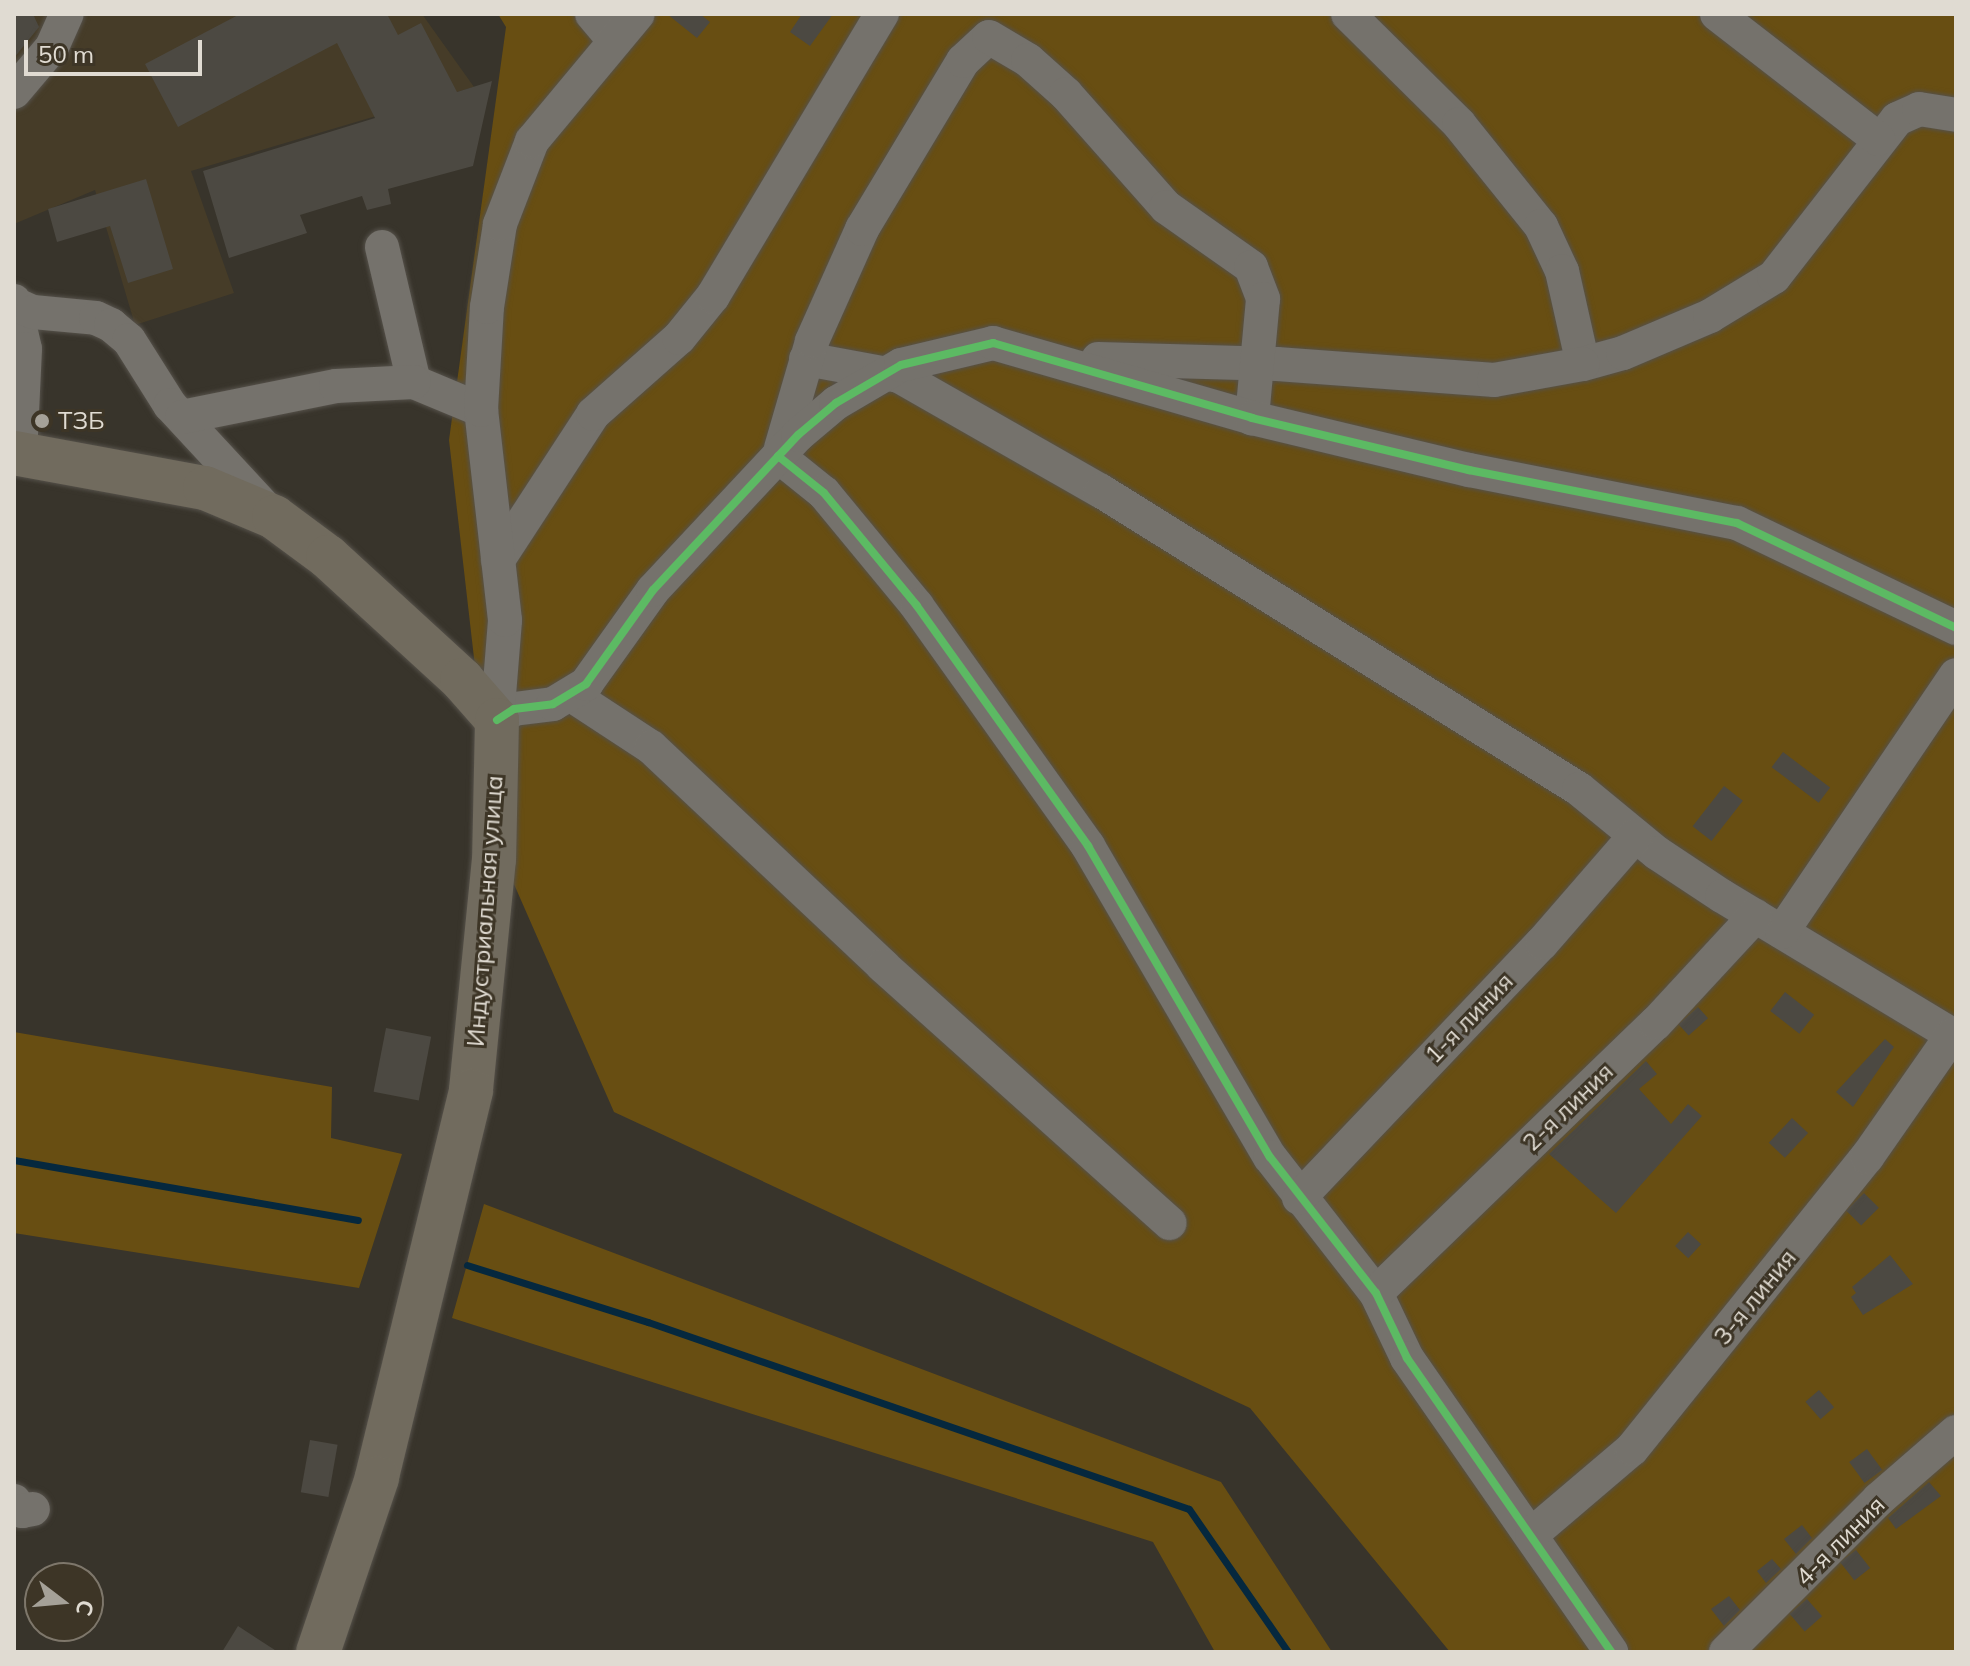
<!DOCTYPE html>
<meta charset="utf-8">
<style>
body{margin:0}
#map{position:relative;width:1970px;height:1666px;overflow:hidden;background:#38342b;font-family:Mulish,sans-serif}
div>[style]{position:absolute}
.built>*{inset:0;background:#463c28}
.green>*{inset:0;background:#684e12}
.stream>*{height:7px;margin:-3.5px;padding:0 3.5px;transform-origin:3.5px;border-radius:3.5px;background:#05283e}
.building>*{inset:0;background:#4c4942;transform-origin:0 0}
.roads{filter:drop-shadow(0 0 2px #55514a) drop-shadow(0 0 2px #55514a)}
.minor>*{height:34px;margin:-17px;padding:0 17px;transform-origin:17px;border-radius:17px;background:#75726c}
.major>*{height:44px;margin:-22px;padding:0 22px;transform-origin:22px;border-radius:22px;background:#716b5e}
.cycleway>*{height:8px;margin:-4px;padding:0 4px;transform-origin:4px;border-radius:4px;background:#5cba63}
.dots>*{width:22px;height:22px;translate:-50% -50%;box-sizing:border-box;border:4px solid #3d3526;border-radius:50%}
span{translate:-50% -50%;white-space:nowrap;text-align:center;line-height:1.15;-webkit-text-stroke:6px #3d3526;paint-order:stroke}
.poi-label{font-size:24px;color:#e0dbd2}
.left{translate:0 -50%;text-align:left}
.street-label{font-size:24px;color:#e0dbd2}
.frame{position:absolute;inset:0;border:16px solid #e0dbd2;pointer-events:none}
.north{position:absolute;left:24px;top:1562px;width:80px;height:80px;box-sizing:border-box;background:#3d3526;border:2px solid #7e776b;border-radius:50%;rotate:106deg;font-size:22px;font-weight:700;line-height:32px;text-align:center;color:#e0dbd2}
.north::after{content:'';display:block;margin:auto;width:28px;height:36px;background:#a5a198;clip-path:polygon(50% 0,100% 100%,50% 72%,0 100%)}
.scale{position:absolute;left:24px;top:40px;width:178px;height:36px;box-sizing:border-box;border:4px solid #e0dbd2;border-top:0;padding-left:10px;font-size:24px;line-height:28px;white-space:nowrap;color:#e0dbd2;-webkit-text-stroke:6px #3d3526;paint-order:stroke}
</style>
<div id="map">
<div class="built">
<div style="clip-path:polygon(14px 14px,422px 14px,474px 87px,191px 171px,234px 293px,135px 325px,95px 190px,14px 224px)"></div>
</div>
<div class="green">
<div style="clip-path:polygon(498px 14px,1956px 14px,1956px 1652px,1450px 1652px,1250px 1408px,614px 1112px,495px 841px,449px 440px,506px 27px)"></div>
<div style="clip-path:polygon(14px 1032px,332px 1087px,331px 1138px,402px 1154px,359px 1288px,14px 1233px)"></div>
<div style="clip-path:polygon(484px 1204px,1221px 1482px,1332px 1652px,1215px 1652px,1153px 1542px,452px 1318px)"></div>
</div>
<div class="stream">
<div style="left:14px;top:1160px;width:349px;rotate:9.9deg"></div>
<div style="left:467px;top:1265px;width:190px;rotate:17.5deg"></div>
<div style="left:648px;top:1322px;width:572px;rotate:19.07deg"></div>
<div style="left:1189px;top:1509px;width:174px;rotate:55.3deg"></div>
</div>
<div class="building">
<div style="clip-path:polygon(14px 14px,33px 14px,39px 27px,14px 58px)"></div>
<div style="clip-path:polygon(240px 14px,387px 14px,398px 35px,421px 23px,457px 92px,492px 81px,473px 166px,388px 189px,391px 204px,367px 210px,362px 196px,300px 215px,307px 233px,229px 258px,203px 171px,375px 118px,337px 43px,178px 127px,145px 64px)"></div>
<div style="clip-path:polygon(667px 14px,700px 14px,710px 22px,697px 38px)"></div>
<div style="clip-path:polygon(802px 14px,833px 14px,810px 46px,790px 32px)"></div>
<div style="clip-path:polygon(146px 179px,173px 269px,128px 283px,110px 226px,57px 242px,48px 209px)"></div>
<div style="left:1783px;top:752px;width:59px;height:19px;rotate:37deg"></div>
<div style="left:1724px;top:786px;width:24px;height:51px;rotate:38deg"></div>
<div style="left:1785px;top:992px;width:37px;height:24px;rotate:38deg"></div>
<div style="left:1698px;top:1007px;width:15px;height:26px;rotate:48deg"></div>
<div style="left:386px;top:1028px;width:46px;height:65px;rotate:11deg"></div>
<div style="clip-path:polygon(1885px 1039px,1894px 1047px,1853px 1107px,1836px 1092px)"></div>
<div style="clip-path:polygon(1646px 1061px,1657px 1074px,1639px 1089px,1671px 1124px,1688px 1104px,1702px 1116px,1616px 1213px,1549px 1154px)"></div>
<div style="left:1792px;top:1118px;width:22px;height:34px;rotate:43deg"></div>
<div style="left:1864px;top:1193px;width:21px;height:25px;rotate:45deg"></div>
<div style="left:1688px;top:1232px;width:18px;height:19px;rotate:43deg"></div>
<div style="clip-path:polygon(1890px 1255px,1913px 1284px,1863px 1315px,1851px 1297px,1856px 1293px,1852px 1287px)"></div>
<div style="left:1819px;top:1390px;width:23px;height:18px;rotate:49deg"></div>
<div style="left:310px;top:1440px;width:28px;height:53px;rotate:10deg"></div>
<div style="left:1867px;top:1449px;width:26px;height:22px;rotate:54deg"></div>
<div style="clip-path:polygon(1929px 1482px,1941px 1496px,1896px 1529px,1888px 1518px)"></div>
<div style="clip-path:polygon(1802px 1525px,1812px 1538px,1796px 1554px,1784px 1539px)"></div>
<div style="left:1856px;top:1550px;width:23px;height:20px;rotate:52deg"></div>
<div style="clip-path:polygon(1772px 1559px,1781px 1569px,1766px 1583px,1757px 1571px)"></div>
<div style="clip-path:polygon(1729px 1596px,1740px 1610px,1724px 1626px,1711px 1609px)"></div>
<div style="left:1807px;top:1599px;width:23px;height:23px;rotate:49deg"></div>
<div style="clip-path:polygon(238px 1626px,278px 1652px,222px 1652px)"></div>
</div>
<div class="roads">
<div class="minor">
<div style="left:592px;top:14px;width:35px;rotate:50deg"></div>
<div style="left:1348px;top:14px;width:156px;rotate:44.7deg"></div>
<div style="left:1459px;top:124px;width:131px;rotate:51.2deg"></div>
<div style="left:1541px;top:226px;width:50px;rotate:65deg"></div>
<div style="left:1562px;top:271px;width:95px;rotate:77.3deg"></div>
<div style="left:1583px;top:364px;width:41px;rotate:-15.4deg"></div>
<div style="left:1623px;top:353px;width:95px;rotate:-23deg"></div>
<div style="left:1710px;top:316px;width:75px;rotate:-31.4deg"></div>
<div style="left:1774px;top:277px;width:200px;rotate:-52.1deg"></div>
<div style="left:1897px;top:119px;width:24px;rotate:-24deg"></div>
<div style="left:1919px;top:109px;width:37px;rotate:9deg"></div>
<div style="left:1717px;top:14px;width:204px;rotate:37.8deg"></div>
<div style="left:14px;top:92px;width:59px;rotate:-49.8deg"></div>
<div style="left:52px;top:47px;width:36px;rotate:-66deg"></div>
<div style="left:382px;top:247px;width:139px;rotate:76.7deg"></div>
<div style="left:414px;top:382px;width:73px;rotate:22.7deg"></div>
<div style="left:14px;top:301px;width:49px;rotate:77.1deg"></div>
<div style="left:25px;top:349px;width:105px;rotate:92.7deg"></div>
<div style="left:17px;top:305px;width:17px;rotate:24deg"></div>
<div style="left:33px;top:312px;width:63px;rotate:5.4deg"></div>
<div style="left:96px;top:318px;width:17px;rotate:25deg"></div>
<div style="left:111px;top:325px;width:23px;rotate:40deg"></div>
<div style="left:129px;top:340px;width:77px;rotate:57.8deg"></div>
<div style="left:170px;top:405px;width:150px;rotate:47.2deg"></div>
<div style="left:806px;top:359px;width:95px;rotate:10.4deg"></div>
<div style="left:899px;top:376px;width:232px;rotate:29.7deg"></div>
<div style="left:1101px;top:491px;width:563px;rotate:31.94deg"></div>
<div style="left:1579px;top:789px;width:101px;rotate:39.4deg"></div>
<div style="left:1657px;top:853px;width:78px;rotate:33.5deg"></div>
<div style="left:1722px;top:896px;width:273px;rotate:31.1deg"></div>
<div style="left:1098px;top:359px;width:179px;rotate:1.6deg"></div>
<div style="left:1277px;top:364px;width:218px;rotate:4.2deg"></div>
<div style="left:1494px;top:380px;width:90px;rotate:-10.2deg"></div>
<div style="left:182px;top:417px;width:157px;rotate:-11.4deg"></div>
<div style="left:336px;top:386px;width:78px;rotate:-2.9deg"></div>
<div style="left:781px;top:448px;width:111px;rotate:-73.8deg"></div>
<div style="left:812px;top:341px;width:123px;rotate:-65.9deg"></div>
<div style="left:862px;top:229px;width:196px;rotate:-59deg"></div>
<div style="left:963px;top:61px;width:35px;rotate:-43deg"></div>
<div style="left:989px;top:37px;width:45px;rotate:30.5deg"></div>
<div style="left:1028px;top:60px;width:51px;rotate:41.8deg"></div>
<div style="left:1066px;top:94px;width:151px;rotate:48.5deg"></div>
<div style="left:1166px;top:207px;width:104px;rotate:35.2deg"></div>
<div style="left:1251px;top:267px;width:34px;rotate:69deg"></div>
<div style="left:1263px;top:299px;width:120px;rotate:95.3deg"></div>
<div style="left:778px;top:456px;width:59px;rotate:38.8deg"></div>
<div style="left:824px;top:493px;width:146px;rotate:50.5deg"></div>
<div style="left:917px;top:606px;width:295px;rotate:54.5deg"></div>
<div style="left:1088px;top:846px;width:360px;rotate:59.7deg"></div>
<div style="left:1270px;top:1157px;width:172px;rotate:52.1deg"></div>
<div style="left:1376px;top:1293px;width:72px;rotate:64.5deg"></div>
<div style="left:1407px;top:1358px;width:358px;rotate:55.2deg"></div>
<div style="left:498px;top:560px;width:174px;rotate:-56.9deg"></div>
<div style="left:593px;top:414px;width:115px;rotate:-41.5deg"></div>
<div style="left:679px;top:338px;width:54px;rotate:-51deg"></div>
<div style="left:713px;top:296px;width:329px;rotate:-59.1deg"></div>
<div style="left:573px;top:696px;width:93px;rotate:33.2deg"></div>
<div style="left:651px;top:747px;width:319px;rotate:43.3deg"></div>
<div style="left:883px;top:966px;width:385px;rotate:41.9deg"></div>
<div style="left:497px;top:720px;width:20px;rotate:-33deg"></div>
<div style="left:514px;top:709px;width:39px;rotate:-7deg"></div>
<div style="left:553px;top:704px;width:39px;rotate:-31deg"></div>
<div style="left:586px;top:684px;width:115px;rotate:-54.5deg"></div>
<div style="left:653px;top:590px;width:212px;rotate:-46.9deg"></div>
<div style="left:798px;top:435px;width:50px;rotate:-40.1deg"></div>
<div style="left:836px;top:403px;width:75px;rotate:-30.3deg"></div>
<div style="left:901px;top:365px;width:95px;rotate:-13.4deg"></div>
<div style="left:993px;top:343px;width:270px;rotate:16.1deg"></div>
<div style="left:1252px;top:418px;width:223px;rotate:13.5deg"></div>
<div style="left:1469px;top:470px;width:273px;rotate:11.2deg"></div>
<div style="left:1737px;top:523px;width:243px;rotate:25.6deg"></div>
<div style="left:497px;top:720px;width:100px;rotate:-85.4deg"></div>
<div style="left:505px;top:620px;width:211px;rotate:-96.5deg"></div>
<div style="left:481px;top:410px;width:103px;rotate:-86.7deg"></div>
<div style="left:487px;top:307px;width:84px;rotate:-81.1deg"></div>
<div style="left:500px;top:224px;width:89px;rotate:-68.9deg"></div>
<div style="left:532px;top:141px;width:165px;rotate:-50.2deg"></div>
<div style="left:1782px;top:932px;width:310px;rotate:-55.9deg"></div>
<div style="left:1299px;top:1198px;width:352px;rotate:-46.4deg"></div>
<div style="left:1542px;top:943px;width:142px;rotate:-49deg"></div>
<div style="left:1376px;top:1293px;width:389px;rotate:-44deg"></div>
<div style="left:1656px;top:1023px;width:146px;rotate:-47.2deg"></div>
<div style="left:14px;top:1501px;width:13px;rotate:51deg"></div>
<div style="left:22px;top:1511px;width:11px;rotate:-10deg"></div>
<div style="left:1532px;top:1534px;width:131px;rotate:-40.4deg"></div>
<div style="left:1632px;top:1449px;width:375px;rotate:-51.2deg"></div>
<div style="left:1867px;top:1157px;width:149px;rotate:-55.1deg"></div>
<div style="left:1726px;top:1652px;width:216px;rotate:-45deg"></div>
<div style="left:1879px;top:1499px;width:102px;rotate:-41deg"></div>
</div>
<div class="major">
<div style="left:14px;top:453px;width:194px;rotate:10.4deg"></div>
<div style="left:205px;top:488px;width:75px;rotate:22.8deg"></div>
<div style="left:274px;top:517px;width:67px;rotate:36.5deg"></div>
<div style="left:328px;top:557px;width:182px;rotate:42.5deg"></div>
<div style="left:462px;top:680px;width:53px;rotate:48.8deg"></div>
<div style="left:497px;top:720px;width:139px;rotate:91.2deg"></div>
<div style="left:494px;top:859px;width:233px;rotate:95.7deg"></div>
<div style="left:471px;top:1091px;width:398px;rotate:103.7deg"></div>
<div style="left:377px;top:1478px;width:184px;rotate:108.7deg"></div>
</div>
</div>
<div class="cycleway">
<div style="left:778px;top:456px;width:59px;rotate:38.8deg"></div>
<div style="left:824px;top:493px;width:146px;rotate:50.5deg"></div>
<div style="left:917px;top:606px;width:295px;rotate:54.5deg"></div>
<div style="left:1088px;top:846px;width:360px;rotate:59.7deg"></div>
<div style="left:1270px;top:1157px;width:172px;rotate:52.1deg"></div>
<div style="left:1376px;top:1293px;width:72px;rotate:64.5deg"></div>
<div style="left:1407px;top:1358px;width:358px;rotate:55.2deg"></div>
<div style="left:497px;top:720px;width:20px;rotate:-33deg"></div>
<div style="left:514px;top:709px;width:39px;rotate:-7deg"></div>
<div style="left:553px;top:704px;width:39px;rotate:-31deg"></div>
<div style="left:586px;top:684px;width:115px;rotate:-54.5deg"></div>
<div style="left:653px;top:590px;width:212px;rotate:-46.9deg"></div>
<div style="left:798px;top:435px;width:50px;rotate:-40.1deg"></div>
<div style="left:836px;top:403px;width:75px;rotate:-30.3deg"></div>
<div style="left:901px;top:365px;width:95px;rotate:-13.4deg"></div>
<div style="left:993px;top:343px;width:270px;rotate:16.1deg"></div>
<div style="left:1252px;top:418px;width:223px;rotate:13.5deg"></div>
<div style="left:1469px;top:470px;width:273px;rotate:11.2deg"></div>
<div style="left:1737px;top:523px;width:243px;rotate:25.6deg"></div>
</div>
<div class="dots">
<div style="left:42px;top:421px;background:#a5a198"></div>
</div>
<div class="poi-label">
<span class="left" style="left:58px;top:421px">ТЗБ</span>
</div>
<div class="street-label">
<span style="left:485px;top:911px;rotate:-86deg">Индустриальная улица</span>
<span style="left:1469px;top:1018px;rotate:-46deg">1-я линия</span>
<span style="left:1568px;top:1107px;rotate:-44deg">2-я линия</span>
<span style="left:1755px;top:1297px;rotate:-51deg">3-я линия</span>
<span style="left:1840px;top:1541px;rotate:-45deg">4-я линия</span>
</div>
<div class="frame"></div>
<div class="north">С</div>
<div class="scale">50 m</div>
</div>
